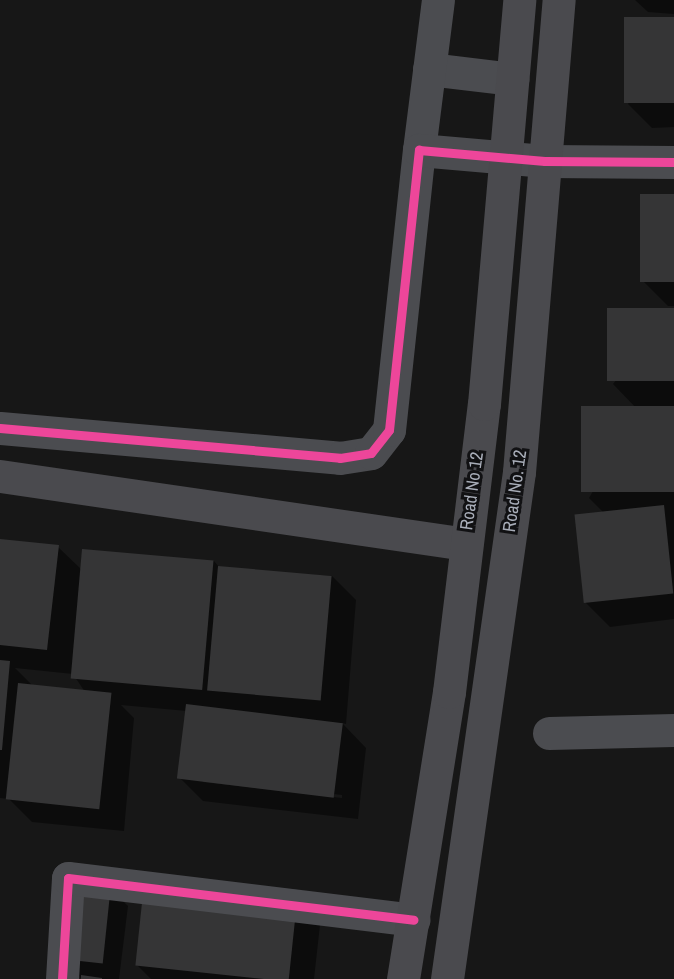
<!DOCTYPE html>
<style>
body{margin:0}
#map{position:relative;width:674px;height:979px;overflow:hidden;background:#171717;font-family:"Archivo Narrow",sans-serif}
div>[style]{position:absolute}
.shadow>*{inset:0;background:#0007}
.building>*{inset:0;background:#353536;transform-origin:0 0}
.street>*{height:33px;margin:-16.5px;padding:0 16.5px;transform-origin:16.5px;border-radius:16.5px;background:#4b4c50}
.secondary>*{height:33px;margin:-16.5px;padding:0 16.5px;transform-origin:16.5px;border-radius:16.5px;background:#4a4a4e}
.cycleway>*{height:9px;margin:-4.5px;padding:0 4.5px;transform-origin:4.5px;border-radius:4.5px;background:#ed469a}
span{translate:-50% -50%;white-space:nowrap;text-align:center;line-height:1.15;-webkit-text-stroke:6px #111113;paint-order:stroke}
.street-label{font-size:18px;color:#a8adb8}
</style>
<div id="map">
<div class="shadow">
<div style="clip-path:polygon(635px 0,674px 0,674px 14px,648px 12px)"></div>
<div style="clip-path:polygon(674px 19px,674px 127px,652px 128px,628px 104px)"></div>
<div style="clip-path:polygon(674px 195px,674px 306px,668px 306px,644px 282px)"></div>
<div style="clip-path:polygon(674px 309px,674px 619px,610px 627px,586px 603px,605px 514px,589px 498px,639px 411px,613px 384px)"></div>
<div style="clip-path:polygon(evenodd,0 540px,58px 547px,82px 570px,214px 561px,220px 568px,332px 576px,356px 600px,346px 724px,342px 723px,366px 748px,358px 819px,203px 801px,179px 777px,187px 711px,121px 705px,134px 718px,124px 831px,32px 822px,9px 799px,0 798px,0 540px,15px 668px,73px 674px,85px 692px,33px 686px,15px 668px,0 540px,203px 779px,342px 795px,342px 798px,203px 782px,203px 779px)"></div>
<div style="clip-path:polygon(146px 875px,321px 916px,314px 979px,151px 979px,137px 965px)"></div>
<div style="clip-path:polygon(110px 889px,128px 906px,119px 979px,82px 979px,58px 957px)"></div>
</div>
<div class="building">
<div style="left:674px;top:17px;width:86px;height:50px;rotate:90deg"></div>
<div style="left:674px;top:194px;width:88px;height:34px;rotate:90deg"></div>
<div style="left:674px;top:308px;width:73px;height:67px;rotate:90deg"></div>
<div style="left:674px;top:406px;width:86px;height:93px;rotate:90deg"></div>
<div style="left:664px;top:505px;width:89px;height:90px;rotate:84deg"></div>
<div style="clip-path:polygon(0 539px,59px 545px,47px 650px,0 645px)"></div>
<div style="left:82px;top:549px;width:132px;height:130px;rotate:5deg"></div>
<div style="left:218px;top:566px;width:114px;height:125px;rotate:5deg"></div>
<div style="clip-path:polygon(0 660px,10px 661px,2px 750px,0 750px)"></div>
<div style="left:18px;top:683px;width:94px;height:117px;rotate:6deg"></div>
<div style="left:186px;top:704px;width:158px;height:75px;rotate:7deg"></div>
<div style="left:145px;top:874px;width:154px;height:92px;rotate:6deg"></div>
<div style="left:65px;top:882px;width:46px;height:77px;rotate:6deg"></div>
<div style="clip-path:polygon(81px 975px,102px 978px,102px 979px,81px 979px)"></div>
</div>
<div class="street">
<div style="left:429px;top:69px;width:84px;rotate:6.9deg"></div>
<div style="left:419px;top:150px;width:151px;rotate:-82.8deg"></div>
<div style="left:0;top:428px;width:341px;rotate:5deg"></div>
<div style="left:340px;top:458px;width:31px;rotate:-9deg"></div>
<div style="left:371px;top:453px;width:29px;rotate:-52deg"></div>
<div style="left:389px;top:430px;width:282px;rotate:-83.9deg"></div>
<div style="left:419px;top:150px;width:126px;rotate:5deg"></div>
<div style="left:545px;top:161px;width:129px;rotate:0.4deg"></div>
<div style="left:549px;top:733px;width:125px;rotate:-1.4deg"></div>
<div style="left:62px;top:979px;width:101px;rotate:-86.6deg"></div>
<div style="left:68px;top:878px;width:348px;rotate:6.9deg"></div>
</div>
<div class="secondary">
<div style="left:0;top:476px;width:470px;rotate:8.3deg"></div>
<div style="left:403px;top:979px;width:291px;rotate:-80.9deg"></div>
<div style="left:449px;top:692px;width:290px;rotate:-83.1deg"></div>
<div style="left:484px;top:404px;width:406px;rotate:-85deg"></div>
<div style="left:447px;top:979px;width:512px;rotate:-81.92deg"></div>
<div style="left:519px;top:472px;width:474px;rotate:-85.2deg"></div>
</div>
<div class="cycleway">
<div style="left:0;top:428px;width:341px;rotate:5deg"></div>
<div style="left:340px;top:458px;width:31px;rotate:-9deg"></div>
<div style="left:371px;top:453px;width:29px;rotate:-52deg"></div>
<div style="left:389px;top:430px;width:282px;rotate:-83.9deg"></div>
<div style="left:419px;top:150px;width:126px;rotate:5deg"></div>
<div style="left:545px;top:161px;width:129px;rotate:0.4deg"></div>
<div style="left:62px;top:979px;width:101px;rotate:-86.6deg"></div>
<div style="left:68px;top:878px;width:348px;rotate:6.9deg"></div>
</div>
<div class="street-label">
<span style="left:472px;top:491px;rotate:-82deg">Road No 12</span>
<span style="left:515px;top:491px;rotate:-82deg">Road No. 12</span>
</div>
</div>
